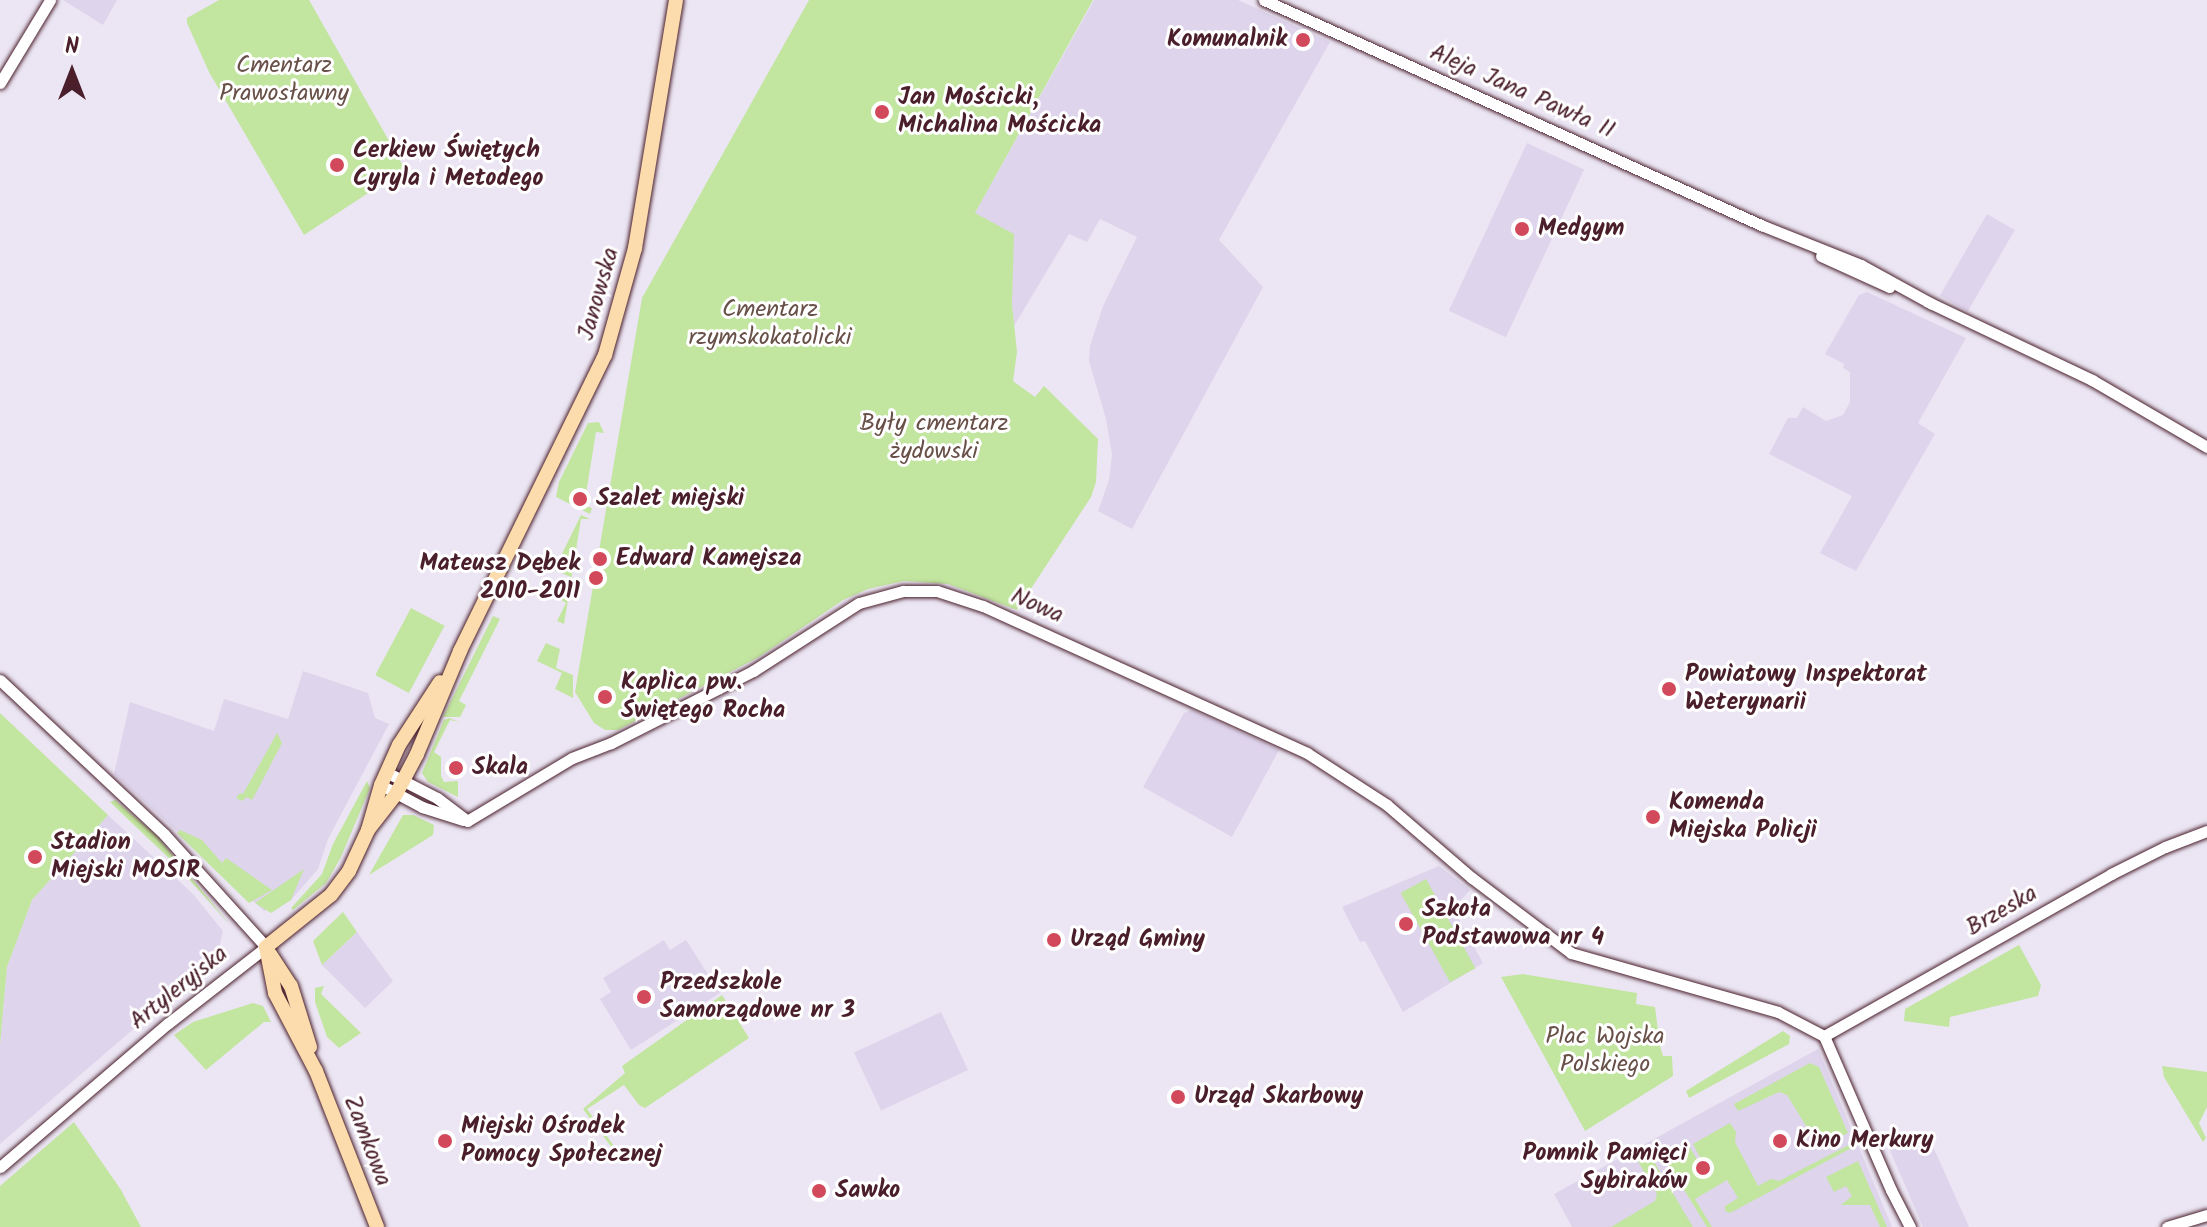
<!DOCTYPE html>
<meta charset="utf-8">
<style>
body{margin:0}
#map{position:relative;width:2207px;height:1227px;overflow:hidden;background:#ece6f4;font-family:Kalam,sans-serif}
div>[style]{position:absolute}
.built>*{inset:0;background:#ded4ec;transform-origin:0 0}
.green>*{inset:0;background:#c2e59f;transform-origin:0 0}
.roads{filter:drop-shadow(0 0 2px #4a1f2b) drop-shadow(0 0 2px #4a1f2b)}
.minor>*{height:11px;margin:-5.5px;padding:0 5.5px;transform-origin:5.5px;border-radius:5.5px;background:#fff}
.major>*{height:14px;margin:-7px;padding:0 7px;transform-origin:7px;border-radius:7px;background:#fcdcac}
.dots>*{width:22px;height:22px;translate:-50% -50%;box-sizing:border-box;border:4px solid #fff;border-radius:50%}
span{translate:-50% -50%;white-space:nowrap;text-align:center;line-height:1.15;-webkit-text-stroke:6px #fff;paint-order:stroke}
.poi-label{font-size:24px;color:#4a1f2b;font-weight:700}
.right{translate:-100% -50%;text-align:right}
.left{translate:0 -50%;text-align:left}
.park-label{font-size:24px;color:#685048}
.street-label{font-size:24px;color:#4a1f2b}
.north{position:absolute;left:32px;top:32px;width:80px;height:80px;-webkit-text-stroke:6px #fff;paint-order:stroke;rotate:0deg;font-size:22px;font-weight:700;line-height:32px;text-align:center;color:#4a1f2b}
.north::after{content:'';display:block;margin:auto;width:28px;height:36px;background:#4a1f2b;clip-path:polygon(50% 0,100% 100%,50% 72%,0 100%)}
</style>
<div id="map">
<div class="built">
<div style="clip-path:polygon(63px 0,117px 0,103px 25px)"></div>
<div style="clip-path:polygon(1094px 0,1238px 0,1330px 42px,1219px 240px,1263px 287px,1132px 529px,1098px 511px,1109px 480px,1112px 454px,1106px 419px,1089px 361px,1090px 346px,1103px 306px,1137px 237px,1100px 219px,1087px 242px,1069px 234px,1014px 326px,1012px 304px,975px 213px)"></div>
<div style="left:1527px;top:143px;width:63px;height:185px;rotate:25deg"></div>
<div style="left:1987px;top:214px;width:32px;height:94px;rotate:30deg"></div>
<div style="clip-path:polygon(1867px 292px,1966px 338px,1918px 423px,1935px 434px,1856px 571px,1820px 553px,1852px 496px,1769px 454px,1788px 418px,1797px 418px,1803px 407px,1826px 421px,1843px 415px,1850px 402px,1850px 372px,1843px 368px,1844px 364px,1825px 354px,1859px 295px)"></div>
<div style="clip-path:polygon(303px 671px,368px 693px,375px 718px,389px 724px,328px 839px,318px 869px,291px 900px,264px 911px,114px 774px,130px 702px,214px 731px,224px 699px,288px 719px)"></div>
<div style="clip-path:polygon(1192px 710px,1279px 750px,1232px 837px,1143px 787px,1184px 713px)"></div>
<div style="clip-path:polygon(108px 815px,193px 894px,223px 931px,219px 948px,202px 970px,0 1144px,0 1045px,7px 967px,32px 900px)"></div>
<div style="clip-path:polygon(1439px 866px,1470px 890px,1453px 909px,1483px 963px,1403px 1012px,1365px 941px,1360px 942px,1342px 907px)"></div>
<div style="clip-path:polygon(357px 932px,393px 981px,365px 1008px,322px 965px)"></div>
<div style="clip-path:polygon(664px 940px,670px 950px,686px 940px,720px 993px,631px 1050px,600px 999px,611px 992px,603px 978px)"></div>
<div style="left:941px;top:1012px;width:64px;height:96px;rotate:65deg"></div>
<div style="clip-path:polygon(1818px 1049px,1892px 1227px,1572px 1227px,1554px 1194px)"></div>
<div style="clip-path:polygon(1926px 1131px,1969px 1227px,1923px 1227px,1885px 1139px)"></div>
</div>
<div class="green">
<div style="clip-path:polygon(219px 0,309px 0,405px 169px,304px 235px,209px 72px,187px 23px,187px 18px)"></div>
<div style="clip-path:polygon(809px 0,1093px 0,975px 213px,1014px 234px,1012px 304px,1017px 352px,1013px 381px,1035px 397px,1044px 386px,1098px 439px,1096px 482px,1091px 497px,1017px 610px,948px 584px,904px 581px,868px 589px,843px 600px,759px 657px,618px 730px,605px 730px,594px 723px,575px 692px,642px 298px)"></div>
<div style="clip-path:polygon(599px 422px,604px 433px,596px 432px,584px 506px,592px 508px,590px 514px,556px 497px,559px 482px,588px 423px)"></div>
<div style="clip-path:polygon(581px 515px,590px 519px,581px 519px,564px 624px,557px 621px,566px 603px,560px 599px,571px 577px,554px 570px)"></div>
<div style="left:411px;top:608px;width:38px;height:76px;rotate:28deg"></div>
<div style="clip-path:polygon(493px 616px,500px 619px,459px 701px,466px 705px,460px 717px,443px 717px)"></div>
<div style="clip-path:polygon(546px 643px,560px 649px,556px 668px,573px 675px,573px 698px,555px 689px,562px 673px,537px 661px)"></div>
<div style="clip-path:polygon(0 713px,108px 815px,32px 900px,7px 967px,0 1045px)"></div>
<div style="clip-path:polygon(449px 718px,459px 722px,450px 720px,434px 752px,441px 757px,441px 776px,444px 782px,458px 781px,458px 797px,428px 782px,422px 773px,444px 720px)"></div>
<div style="clip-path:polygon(277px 733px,282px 743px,258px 789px,252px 800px,247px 797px,242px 801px,236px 798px,240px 793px,243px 794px)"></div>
<div style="clip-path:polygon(367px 781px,370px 788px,341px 857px,326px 883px,293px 910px,291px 908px,322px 874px,333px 844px)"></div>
<div style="clip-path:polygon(115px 800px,157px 836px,231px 926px,176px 865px,110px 802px)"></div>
<div style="clip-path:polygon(403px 815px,413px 815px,434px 825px,433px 835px,369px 875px)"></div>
<div style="clip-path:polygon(180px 830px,202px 840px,222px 863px,226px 858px,272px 890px,249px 903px,177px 833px)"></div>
<div style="clip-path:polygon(304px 869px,291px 900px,271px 913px,255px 903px)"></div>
<div style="left:1426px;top:879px;width:102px;height:29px;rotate:61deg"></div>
<div style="clip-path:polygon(343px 912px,357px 932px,322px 965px,313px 941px)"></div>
<div style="clip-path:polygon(2019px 945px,2041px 985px,2038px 996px,1950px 1017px,1949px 1027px,1904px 1021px,1905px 1009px)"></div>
<div style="clip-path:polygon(1523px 974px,1637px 993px,1636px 1004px,1655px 1007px,1660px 1046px,1663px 1056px,1672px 1056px,1673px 1076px,1585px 1131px,1501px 977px)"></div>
<div style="clip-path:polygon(324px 986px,321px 994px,361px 1033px,339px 1048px,327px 1037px,315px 1002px,315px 988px)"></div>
<div style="clip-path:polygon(722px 995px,749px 1038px,645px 1108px,639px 1105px,624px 1085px,587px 1109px,617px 1150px,615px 1152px,583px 1109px,625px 1073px,622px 1066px)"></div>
<div style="clip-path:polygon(253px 1003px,263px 1006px,271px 1022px,264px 1022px,206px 1070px,174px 1035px,193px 1022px)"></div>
<div style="clip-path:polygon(1783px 1031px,1790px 1036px,1789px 1044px,1689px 1098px,1686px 1091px)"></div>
<div style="clip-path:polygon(1810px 1063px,1819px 1067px,1848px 1133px,1819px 1147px,1787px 1095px,1779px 1092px,1738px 1111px,1734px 1104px)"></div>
<div style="clip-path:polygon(2162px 1066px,2207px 1072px,2207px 1107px,2199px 1123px,2206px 1138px,2203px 1142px,2164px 1077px)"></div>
<div style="clip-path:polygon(74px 1122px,121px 1190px,141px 1227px,0 1227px,0 1186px)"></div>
<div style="clip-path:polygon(1730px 1123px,1736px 1132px,1735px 1142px,1758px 1186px,1771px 1179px,1779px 1181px,1851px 1144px,1853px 1147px,1730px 1213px,1725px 1211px,1725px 1206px,1738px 1198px,1727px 1180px,1695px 1199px,1712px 1227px,1707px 1227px,1665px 1159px,1689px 1146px,1698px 1161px,1696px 1174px,1702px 1178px,1710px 1176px,1713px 1163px,1701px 1159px,1693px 1144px)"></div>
<div style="clip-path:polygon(1648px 1152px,1677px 1200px,1693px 1227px,1611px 1227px,1655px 1201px,1657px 1194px,1636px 1158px)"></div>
<div style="clip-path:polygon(1858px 1161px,1887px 1227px,1880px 1227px,1870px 1205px,1841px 1205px,1852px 1196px,1846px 1186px,1834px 1192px,1826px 1177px)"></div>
</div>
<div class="roads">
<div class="minor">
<div style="left:1264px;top:0;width:546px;rotate:24.36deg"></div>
<div style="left:1761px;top:225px;width:108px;rotate:21.8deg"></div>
<div style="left:1861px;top:265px;width:81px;rotate:28.8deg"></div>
<div style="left:0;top:83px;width:97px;rotate:-58.9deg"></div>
<div style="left:1821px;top:256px;width:75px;rotate:24.5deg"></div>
<div style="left:1928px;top:302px;width:182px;rotate:25.4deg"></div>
<div style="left:2092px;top:380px;width:133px;rotate:30.2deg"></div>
<div style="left:0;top:680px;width:225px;rotate:43.2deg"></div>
<div style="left:164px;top:834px;width:152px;rotate:47.9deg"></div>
<div style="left:266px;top:947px;width:125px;rotate:142.1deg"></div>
<div style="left:167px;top:1024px;width:220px;rotate:139.4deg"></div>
<div style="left:386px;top:772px;width:57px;rotate:27deg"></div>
<div style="left:437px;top:798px;width:38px;rotate:37deg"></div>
<div style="left:381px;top:785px;width:47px;rotate:28.2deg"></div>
<div style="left:422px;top:807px;width:43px;rotate:17.6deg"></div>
<div style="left:467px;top:821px;width:122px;rotate:-31deg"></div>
<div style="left:572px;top:758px;width:42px;rotate:-21deg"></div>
<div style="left:611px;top:743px;width:159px;rotate:-26.9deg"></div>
<div style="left:753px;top:671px;width:126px;rotate:-32.7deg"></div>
<div style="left:859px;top:603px;width:46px;rotate:-15.3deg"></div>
<div style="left:903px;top:591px;width:34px"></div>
<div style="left:937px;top:591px;width:48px;rotate:18.1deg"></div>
<div style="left:983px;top:606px;width:356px;rotate:24.4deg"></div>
<div style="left:1307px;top:753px;width:95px;rotate:33deg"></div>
<div style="left:1387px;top:805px;width:112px;rotate:40.7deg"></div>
<div style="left:1472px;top:878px;width:124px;rotate:37.1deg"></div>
<div style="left:1571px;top:953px;width:215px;rotate:15.9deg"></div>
<div style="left:1778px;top:1012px;width:52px;rotate:27.6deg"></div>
<div style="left:1824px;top:1036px;width:330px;rotate:-29.4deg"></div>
<div style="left:2111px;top:874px;width:60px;rotate:-26.6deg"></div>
<div style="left:2165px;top:847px;width:45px;rotate:-20.9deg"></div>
<div style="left:1824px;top:1036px;width:168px;rotate:66.5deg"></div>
<div style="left:1891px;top:1190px;width:42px;rotate:62.8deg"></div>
<div style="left:2167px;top:1227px;width:42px;rotate:-16.7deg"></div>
</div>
<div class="major">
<div style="left:368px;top:830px;width:46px;rotate:-52.1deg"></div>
<div style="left:396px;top:794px;width:45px;rotate:-62.3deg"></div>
<div style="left:417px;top:754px;width:112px;rotate:-67.3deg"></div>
<div style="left:460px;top:651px;width:330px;rotate:-63.9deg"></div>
<div style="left:605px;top:355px;width:111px;rotate:-74.3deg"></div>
<div style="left:635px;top:248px;width:251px;rotate:-80.6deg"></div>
<div style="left:266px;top:947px;width:83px;rotate:-38.7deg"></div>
<div style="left:331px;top:895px;width:30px;rotate:-53deg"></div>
<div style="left:349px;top:871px;width:45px;rotate:-65.1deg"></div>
<div style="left:368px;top:830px;width:47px;rotate:-73.9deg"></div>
<div style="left:381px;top:785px;width:44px;rotate:-65.8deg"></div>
<div style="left:399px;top:745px;width:75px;rotate:-56.9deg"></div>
<div style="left:266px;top:947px;width:47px;rotate:78.9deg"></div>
<div style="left:275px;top:993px;width:88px;rotate:62.3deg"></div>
<div style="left:316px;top:1071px;width:168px;rotate:68.6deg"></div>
<div style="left:270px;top:954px;width:38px;rotate:57deg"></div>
<div style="left:291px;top:986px;width:64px;rotate:72.7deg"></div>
</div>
</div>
<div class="dots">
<div style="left:1303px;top:40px;background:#d1495b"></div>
<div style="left:882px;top:112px;background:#d1495b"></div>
<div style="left:337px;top:165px;background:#d1495b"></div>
<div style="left:1522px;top:229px;background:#d1495b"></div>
<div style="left:580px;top:499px;background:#d1495b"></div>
<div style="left:600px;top:559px;background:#d1495b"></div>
<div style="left:596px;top:578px;background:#d1495b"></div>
<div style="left:1669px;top:689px;background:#d1495b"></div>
<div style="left:605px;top:697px;background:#d1495b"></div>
<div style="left:456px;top:768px;background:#d1495b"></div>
<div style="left:1653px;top:817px;background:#d1495b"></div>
<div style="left:35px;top:857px;background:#d1495b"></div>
<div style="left:1406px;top:924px;background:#d1495b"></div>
<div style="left:1054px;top:940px;background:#d1495b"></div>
<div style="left:644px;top:997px;background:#d1495b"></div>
<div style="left:1178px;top:1097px;background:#d1495b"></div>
<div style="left:445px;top:1141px;background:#d1495b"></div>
<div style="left:1780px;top:1141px;background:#d1495b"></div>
<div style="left:1703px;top:1168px;background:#d1495b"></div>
<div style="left:819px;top:1191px;background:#d1495b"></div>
</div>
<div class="poi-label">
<span class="right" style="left:1287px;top:40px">Komunalnik</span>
<span class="left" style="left:898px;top:112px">Jan Mościcki,<br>Michalina Mościcka</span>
<span class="left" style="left:353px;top:165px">Cerkiew Świętych<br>Cyryla i Metodego</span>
<span class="left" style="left:1538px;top:229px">Medgym</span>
<span class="left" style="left:596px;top:499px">Szalet miejski</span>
<span class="left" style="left:616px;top:559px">Edward Kamejsza</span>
<span class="right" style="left:580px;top:578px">Mateusz Dębek<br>2010-2011</span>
<span class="left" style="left:1685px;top:689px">Powiatowy Inspektorat<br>Weterynarii</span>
<span class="left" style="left:621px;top:697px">Kaplica pw.<br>Świętego Rocha</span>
<span class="left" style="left:472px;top:768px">Skala</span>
<span class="left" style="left:1669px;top:817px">Komenda<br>Miejska Policji</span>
<span class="left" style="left:51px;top:857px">Stadion<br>Miejski MOSIR</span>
<span class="left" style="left:1422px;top:924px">Szkoła<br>Podstawowa nr 4</span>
<span class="left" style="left:1070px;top:940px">Urząd Gminy</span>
<span class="left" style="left:660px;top:997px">Przedszkole<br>Samorządowe nr 3</span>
<span class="left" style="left:1194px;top:1097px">Urząd Skarbowy</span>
<span class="left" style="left:461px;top:1141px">Miejski Ośrodek<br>Pomocy Społecznej</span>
<span class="left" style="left:1796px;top:1141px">Kino Merkury</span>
<span class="right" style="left:1687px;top:1168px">Pomnik Pamięci<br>Sybiraków</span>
<span class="left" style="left:835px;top:1191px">Sawko</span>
</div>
<div class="park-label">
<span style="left:284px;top:80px">Cmentarz<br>Prawosławny</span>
<span style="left:770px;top:324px">Cmentarz<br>rzymskokatolicki</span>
<span style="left:934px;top:438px">Były cmentarz<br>żydowski</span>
<span style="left:1605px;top:1051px">Plac Wojska<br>Polskiego</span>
</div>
<div class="street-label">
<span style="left:1522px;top:92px;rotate:24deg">Aleja Jana Pawła II</span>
<span style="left:599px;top:294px;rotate:-74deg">Janowska</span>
<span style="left:1037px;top:606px;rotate:24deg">Nowa</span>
<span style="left:2002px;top:911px;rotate:-30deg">Brzeska</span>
<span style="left:179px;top:988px;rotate:-39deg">Artyleryjska</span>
<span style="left:367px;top:1141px;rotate:69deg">Zamkowa</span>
</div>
<div class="north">N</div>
</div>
